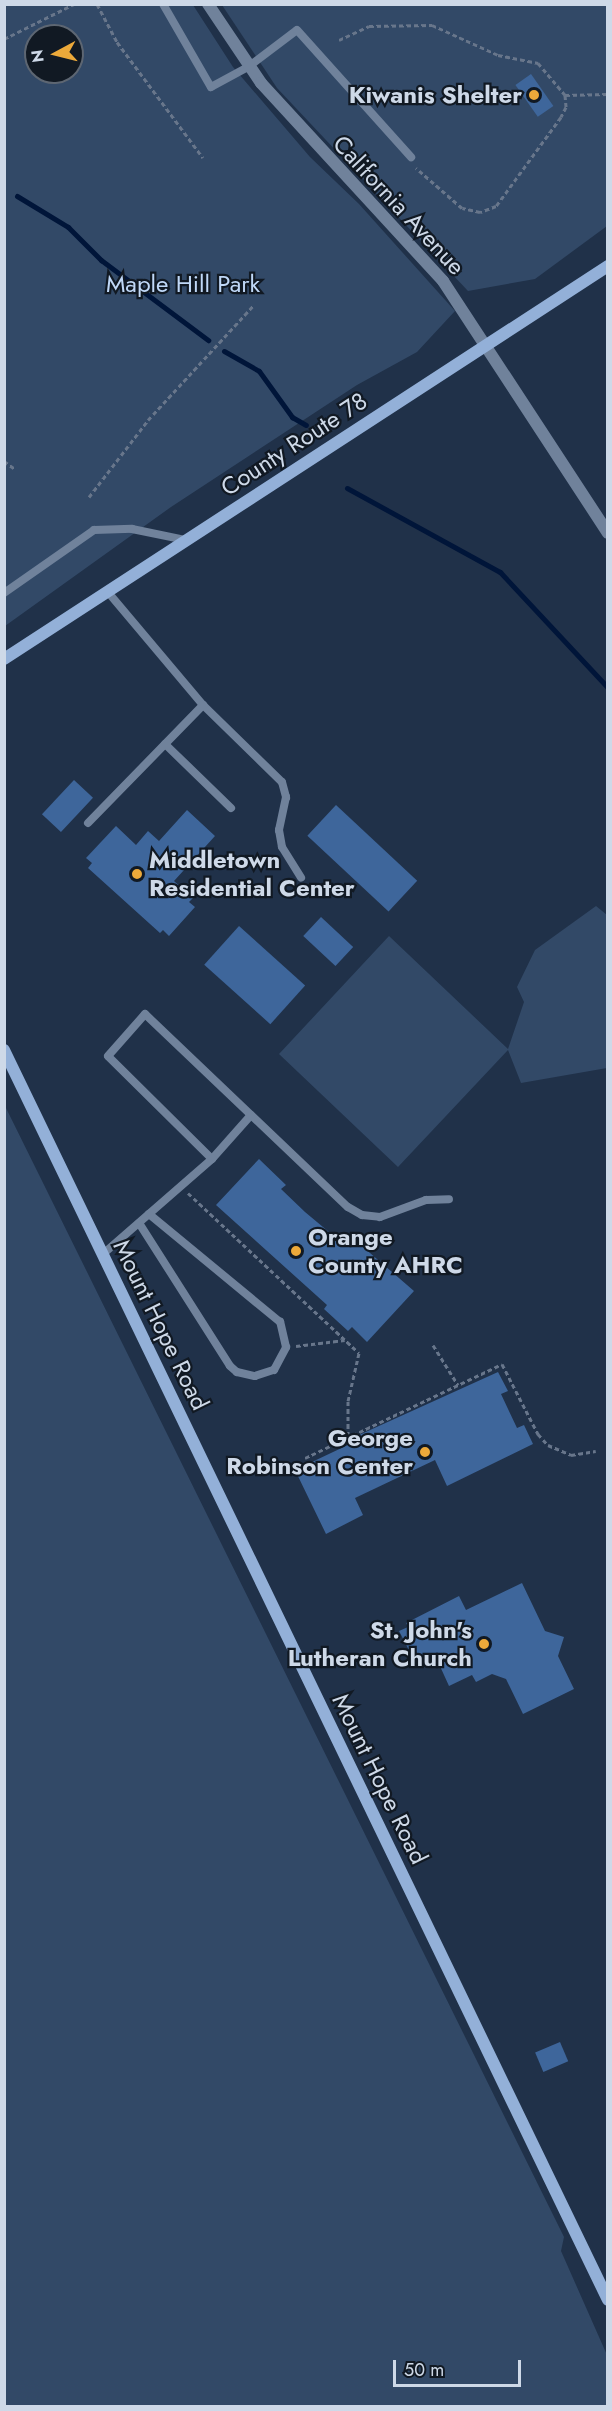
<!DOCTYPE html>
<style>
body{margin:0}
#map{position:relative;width:612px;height:2411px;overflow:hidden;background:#203149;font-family:Jost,sans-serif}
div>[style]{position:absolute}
.green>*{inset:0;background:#324967}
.stream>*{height:5px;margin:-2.5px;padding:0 2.5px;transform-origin:2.5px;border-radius:2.5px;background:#001539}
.building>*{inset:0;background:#3e669b;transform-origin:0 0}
.path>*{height:3px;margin-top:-1.5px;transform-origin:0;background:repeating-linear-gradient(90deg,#68768b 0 4.5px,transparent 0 7.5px)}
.lane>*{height:8px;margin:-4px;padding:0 4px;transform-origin:4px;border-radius:4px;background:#70829b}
.street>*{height:12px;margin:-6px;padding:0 6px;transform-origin:6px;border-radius:6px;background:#70829b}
.secondary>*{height:12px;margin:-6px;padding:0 6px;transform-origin:6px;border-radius:6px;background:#93b0d8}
.dots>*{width:16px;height:16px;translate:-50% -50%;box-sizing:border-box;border:3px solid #111923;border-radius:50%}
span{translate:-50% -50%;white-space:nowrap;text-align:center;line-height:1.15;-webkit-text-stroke:4.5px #111923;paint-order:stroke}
.poi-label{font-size:24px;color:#ced9e8;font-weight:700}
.right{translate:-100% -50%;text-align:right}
.left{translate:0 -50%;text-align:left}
.street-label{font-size:24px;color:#ced9e8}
.park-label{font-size:24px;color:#c0d8f7}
.frame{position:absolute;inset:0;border:6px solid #ced9e8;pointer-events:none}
.north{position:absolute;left:24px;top:24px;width:60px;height:60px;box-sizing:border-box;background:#111923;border:2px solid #5d6672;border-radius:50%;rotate:263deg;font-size:16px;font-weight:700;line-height:24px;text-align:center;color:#ced9e8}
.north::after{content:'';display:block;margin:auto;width:21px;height:27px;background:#eca93a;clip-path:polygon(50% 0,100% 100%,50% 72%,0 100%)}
.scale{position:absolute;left:393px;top:2360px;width:128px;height:27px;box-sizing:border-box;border:3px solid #ced9e8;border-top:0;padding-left:8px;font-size:18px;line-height:21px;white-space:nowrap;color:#ced9e8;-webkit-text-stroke:4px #111923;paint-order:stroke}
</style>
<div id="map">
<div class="green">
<div style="clip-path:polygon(evenodd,5px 5px,193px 5px,233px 67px,310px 157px,359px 204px,455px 311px,417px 352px,357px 385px,171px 507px,5px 626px,5px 5px,36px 36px,72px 36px,72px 72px,36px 72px,36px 36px)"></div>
<div style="clip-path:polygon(222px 5px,607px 5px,607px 226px,535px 279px,468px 291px,277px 88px)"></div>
<div style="clip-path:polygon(596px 906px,607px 915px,607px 1068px,521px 1083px,508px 1050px,398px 1167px,279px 1054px,389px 936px,508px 1049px,524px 1002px,517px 987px,535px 950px)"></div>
<div style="clip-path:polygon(5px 1106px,564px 2237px,561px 2251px,607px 2355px,607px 2406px,5px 2406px)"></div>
</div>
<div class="stream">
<div style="left:17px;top:196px;width:60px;rotate:31.3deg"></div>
<div style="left:68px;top:227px;width:47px;rotate:45deg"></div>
<div style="left:101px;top:260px;width:134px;rotate:36.8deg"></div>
<div style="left:224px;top:351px;width:40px;rotate:29.7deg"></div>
<div style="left:259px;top:371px;width:57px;rotate:54.3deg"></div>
<div style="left:292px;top:417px;width:16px;rotate:30deg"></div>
<div style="left:347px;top:488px;width:175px;rotate:28.8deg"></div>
<div style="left:500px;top:572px;width:158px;rotate:47deg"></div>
</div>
<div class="building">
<div style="left:531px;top:74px;width:39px;height:19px;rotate:55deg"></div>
<div style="left:74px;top:780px;width:26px;height:47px;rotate:43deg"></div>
<div style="left:336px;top:805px;width:111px;height:42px;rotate:43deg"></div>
<div style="clip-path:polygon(187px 810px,215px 836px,174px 881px,193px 898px,189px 902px,195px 907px,169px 936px,163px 930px,160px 933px,88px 868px,92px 863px,86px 858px,116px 826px,136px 845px,148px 831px,159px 841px)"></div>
<div style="left:321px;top:917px;width:44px;height:26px;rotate:43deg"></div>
<div style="left:239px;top:926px;width:89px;height:52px;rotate:42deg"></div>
<div style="clip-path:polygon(259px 1159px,286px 1185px,281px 1189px,305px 1212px,341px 1242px,348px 1234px,414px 1291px,367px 1342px,352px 1327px,348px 1331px,324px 1309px,327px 1305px,216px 1205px)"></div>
<div style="clip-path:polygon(498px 1372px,508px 1391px,501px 1394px,517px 1428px,524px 1425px,533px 1444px,447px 1486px,435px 1460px,355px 1498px,363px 1515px,326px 1534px,295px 1470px,350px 1444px,348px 1440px)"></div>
<div style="clip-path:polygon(522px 1583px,545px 1631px,564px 1637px,558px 1656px,574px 1689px,523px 1714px,506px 1679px,492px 1674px,476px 1682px,472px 1675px,449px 1686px,434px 1653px,415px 1662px,399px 1631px,408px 1627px,406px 1623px,459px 1596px,466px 1610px)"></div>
<div style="left:560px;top:2042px;width:21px;height:27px;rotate:67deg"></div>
</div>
<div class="path">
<div style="left:97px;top:4px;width:43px;rotate:62.2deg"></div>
<div style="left:117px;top:42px;width:144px;rotate:53.4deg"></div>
<div style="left:4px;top:39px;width:78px;rotate:-26.6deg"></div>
<div style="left:339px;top:40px;width:33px;rotate:-25deg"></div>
<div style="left:369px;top:26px;width:63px;rotate:-0.9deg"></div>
<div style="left:432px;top:25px;width:72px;rotate:24.4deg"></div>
<div style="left:498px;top:55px;width:41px;rotate:11.3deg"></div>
<div style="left:538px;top:63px;width:42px;rotate:49.8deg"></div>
<div style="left:565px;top:95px;width:12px;rotate:85deg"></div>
<div style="left:566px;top:107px;width:11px;rotate:117deg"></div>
<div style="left:561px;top:117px;width:110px;rotate:126.1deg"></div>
<div style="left:496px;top:206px;width:17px;rotate:159deg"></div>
<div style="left:480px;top:212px;width:18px;rotate:-167deg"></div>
<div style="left:462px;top:208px;width:61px;rotate:-139deg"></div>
<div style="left:565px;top:95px;width:43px;rotate:-1.3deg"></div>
<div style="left:4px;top:461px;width:14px;rotate:36deg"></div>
<div style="left:89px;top:497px;width:97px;rotate:-52.5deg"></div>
<div style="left:148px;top:420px;width:155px;rotate:-47.4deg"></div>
<div style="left:188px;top:1193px;width:234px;rotate:43.1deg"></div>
<div style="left:359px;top:1353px;width:49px;rotate:102.9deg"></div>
<div style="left:348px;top:1401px;width:36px;rotate:90deg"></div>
<div style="left:433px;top:1345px;width:47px;rotate:58deg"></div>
<div style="left:296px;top:1346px;width:49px;rotate:-7deg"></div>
<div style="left:305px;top:1458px;width:218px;rotate:-25.5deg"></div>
<div style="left:502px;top:1364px;width:79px;rotate:62.8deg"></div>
<div style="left:538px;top:1434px;width:15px;rotate:48deg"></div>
<div style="left:548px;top:1445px;width:25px;rotate:23deg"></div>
<div style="left:571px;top:1455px;width:25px;rotate:-9deg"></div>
</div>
<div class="lane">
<div style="left:163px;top:4px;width:96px;rotate:60deg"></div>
<div style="left:211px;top:87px;width:42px;rotate:-28.4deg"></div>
<div style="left:248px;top:67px;width:61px;rotate:-37.1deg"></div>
<div style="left:297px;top:30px;width:171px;rotate:48.1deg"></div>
<div style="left:107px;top:591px;width:149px;rotate:49.9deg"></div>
<div style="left:203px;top:705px;width:110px;rotate:44.3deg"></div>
<div style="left:282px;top:782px;width:16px;rotate:75deg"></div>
<div style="left:286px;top:797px;width:34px;rotate:102deg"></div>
<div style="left:279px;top:830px;width:17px;rotate:80deg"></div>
<div style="left:282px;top:847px;width:36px;rotate:58deg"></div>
<div style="left:4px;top:593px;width:110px;rotate:-35deg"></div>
<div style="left:94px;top:530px;width:38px;rotate:-2deg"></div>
<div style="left:132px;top:529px;width:54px;rotate:11.7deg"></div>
<div style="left:165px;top:744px;width:92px;rotate:44.1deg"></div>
<div style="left:88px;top:823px;width:165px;rotate:-45.7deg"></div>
<div style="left:251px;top:1115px;width:59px;rotate:131.6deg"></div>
<div style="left:212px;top:1159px;width:146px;rotate:-135.3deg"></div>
<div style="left:108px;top:1056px;width:56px;rotate:-48.6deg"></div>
<div style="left:145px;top:1014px;width:280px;rotate:43.6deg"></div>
<div style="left:348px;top:1207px;width:16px;rotate:30deg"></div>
<div style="left:362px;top:1215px;width:18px;rotate:6deg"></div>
<div style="left:380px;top:1217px;width:49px;rotate:-20.3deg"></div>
<div style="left:426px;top:1200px;width:23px;rotate:-2deg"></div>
<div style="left:139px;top:1223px;width:169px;rotate:57.5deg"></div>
<div style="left:230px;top:1366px;width:9px;rotate:41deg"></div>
<div style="left:237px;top:1372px;width:18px;rotate:13deg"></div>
<div style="left:255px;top:1376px;width:20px;rotate:-18deg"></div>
<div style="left:274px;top:1370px;width:26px;rotate:-62deg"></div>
<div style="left:286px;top:1347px;width:26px;rotate:-103deg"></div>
<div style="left:280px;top:1322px;width:170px;rotate:-140.5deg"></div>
<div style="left:103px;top:1254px;width:145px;rotate:-41.1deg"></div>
</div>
<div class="street">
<div style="left:208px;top:4px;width:95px;rotate:56.1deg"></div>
<div style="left:261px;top:83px;width:269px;rotate:47.4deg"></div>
<div style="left:443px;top:281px;width:301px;rotate:56.8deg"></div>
</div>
<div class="secondary">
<div style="left:4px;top:659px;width:721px;rotate:-33.05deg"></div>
<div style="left:4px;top:1050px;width:1388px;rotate:64.21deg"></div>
</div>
<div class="dots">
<div style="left:534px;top:95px;background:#eca93a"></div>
<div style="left:137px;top:874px;background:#eca93a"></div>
<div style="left:296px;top:1251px;background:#eca93a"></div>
<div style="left:425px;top:1452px;background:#eca93a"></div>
<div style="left:484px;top:1644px;background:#eca93a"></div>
</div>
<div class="poi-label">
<span class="right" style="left:522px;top:95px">Kiwanis Shelter</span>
<span class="left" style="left:149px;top:874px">Middletown<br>Residential Center</span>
<span class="left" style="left:308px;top:1251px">Orange<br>County AHRC</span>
<span class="right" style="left:413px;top:1452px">George<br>Robinson Center</span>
<span class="right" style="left:472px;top:1644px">St. John's<br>Lutheran Church</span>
</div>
<div class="street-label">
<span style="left:399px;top:205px;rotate:47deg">California Avenue</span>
<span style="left:294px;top:444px;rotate:-33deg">County Route 78</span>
<span style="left:161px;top:1325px;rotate:64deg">Mount Hope Road</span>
<span style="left:380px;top:1779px;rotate:64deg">Mount Hope Road</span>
</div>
<div class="park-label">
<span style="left:183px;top:284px">Maple Hill Park</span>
</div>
<div class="frame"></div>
<div class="north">N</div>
<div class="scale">50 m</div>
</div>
